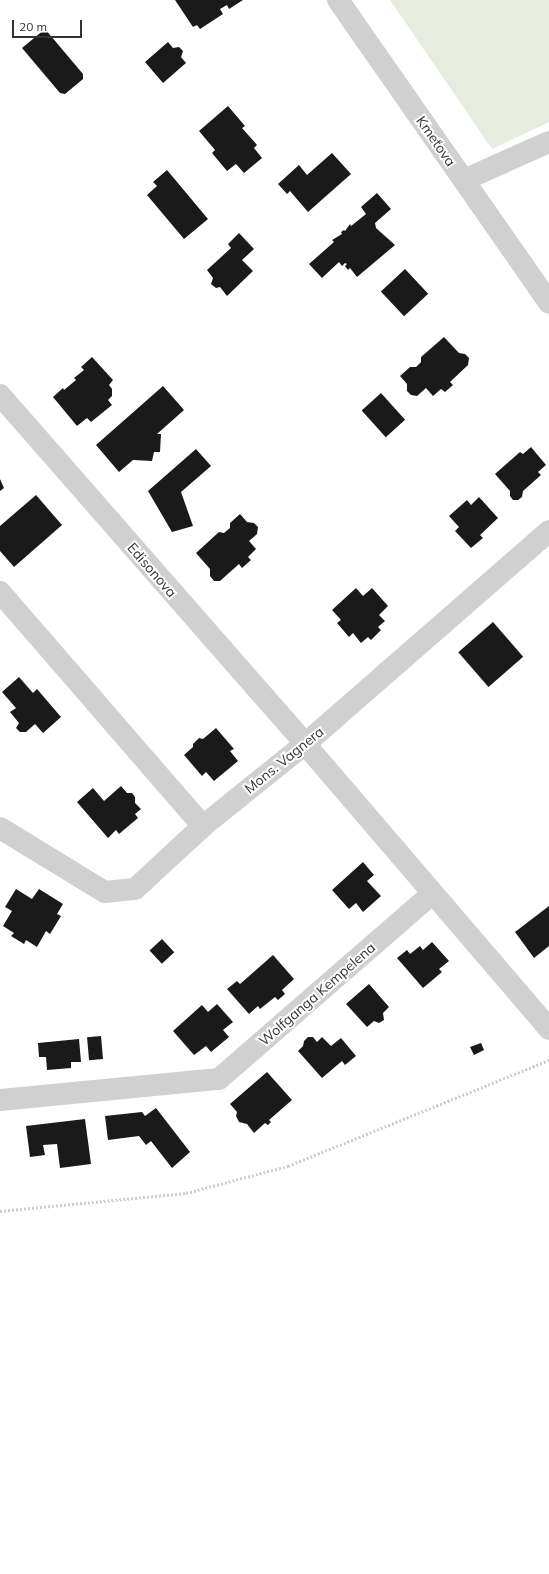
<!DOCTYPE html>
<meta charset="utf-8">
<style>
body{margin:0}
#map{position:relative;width:549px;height:1574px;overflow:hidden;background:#fff;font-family:Mulish,sans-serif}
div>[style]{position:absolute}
.green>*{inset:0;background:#e6ecdf}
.building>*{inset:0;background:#1a1a1a;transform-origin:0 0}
.path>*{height:2.5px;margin-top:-1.25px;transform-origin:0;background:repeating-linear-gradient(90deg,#cdcdcd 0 2px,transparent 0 4px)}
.minor>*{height:22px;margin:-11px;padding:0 11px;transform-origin:11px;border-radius:11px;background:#d0d0d0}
span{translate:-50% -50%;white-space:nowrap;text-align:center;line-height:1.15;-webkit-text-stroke:4px #fff;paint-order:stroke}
.street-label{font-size:14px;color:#333}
.scale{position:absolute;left:12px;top:20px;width:70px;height:18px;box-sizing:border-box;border:2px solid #333;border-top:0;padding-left:5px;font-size:12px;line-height:14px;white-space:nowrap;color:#333;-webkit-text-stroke:3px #fff;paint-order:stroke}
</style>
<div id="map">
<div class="green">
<div style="clip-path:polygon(390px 0,549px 0,549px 122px,492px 149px)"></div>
</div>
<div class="building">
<div style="clip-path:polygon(175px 0,243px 0,229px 9px,227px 5px,220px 9px,223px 14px,200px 29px,197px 25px,193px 27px)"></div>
<div style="clip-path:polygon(45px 29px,83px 74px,83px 79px,65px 94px,60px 93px,22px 48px)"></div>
<div style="clip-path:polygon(168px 42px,173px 48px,179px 47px,183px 51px,181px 57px,186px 63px,163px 83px,145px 62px)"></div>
<div style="clip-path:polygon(228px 106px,245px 126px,242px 128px,257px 145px,254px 148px,262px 158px,244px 173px,236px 164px,227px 171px,212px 153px,215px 150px,199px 131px)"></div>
<div style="clip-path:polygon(332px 153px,351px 174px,308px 212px,290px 191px,287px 194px,278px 184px,299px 165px,307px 175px)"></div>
<div style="clip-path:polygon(167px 170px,208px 219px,184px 239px,147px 195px,157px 186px,153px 182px)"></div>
<div style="clip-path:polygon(377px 193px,391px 209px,375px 223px,376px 228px,395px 245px,357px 277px,350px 268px,348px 270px,345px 266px,347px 264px,345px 263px,342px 266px,339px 262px,322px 278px,309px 264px,334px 242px,332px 240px,342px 234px,341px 232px,344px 230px,345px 231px,350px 224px,351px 226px,366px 214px,361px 207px)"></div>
<div style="clip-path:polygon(239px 233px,254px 249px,242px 260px,253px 271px,227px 296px,220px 287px,216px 288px,211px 284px,213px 278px,207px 270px,231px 248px,228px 244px)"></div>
<div style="left:405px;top:269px;width:34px;height:33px;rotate:47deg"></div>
<div style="clip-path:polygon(444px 337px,459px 353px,465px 354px,469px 358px,468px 365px,450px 382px,453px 385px,445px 392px,441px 389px,433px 396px,426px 388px,417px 396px,411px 395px,407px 391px,407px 384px,400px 376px,410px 367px,416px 367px,421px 362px,421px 357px)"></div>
<div style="clip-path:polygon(92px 357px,113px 380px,109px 385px,112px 389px,112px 396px,108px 400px,112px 405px,91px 422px,87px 418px,77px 426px,53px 397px,63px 388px,64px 390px,76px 380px,74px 378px,84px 370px,81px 367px)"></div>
<div style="clip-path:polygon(163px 386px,184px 410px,157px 434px,161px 434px,160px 452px,154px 452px,152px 461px,133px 460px,119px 472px,96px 445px)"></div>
<div style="left:381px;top:393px;width:36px;height:26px;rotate:48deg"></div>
<div style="clip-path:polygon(531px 447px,546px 465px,538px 472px,541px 475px,523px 491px,522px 497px,518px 500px,513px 500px,510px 496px,510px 491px,495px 474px,520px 452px,523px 454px)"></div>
<div style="clip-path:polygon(196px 449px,211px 466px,181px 492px,193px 526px,172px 532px,148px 491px)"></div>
<div style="clip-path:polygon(0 479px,4px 488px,0 491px)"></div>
<div style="clip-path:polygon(36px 495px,62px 525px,14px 567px,0 551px,0 526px)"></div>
<div style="clip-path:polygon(479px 497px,498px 518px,480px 535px,483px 538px,471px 548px,455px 531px,459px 527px,449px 516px,467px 500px,471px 505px)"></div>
<div style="clip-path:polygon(240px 514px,247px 522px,254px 523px,258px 527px,257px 534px,249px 541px,256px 549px,248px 557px,251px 560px,242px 568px,239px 564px,220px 581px,214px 581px,210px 576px,210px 569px,196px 553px,219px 532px,224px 533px,230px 528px,230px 523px)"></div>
<div style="clip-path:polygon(356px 588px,363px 596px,372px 588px,388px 606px,379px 615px,385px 621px,378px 627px,381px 630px,371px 640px,368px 637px,361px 643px,353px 633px,349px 637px,337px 623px,341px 620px,332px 610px)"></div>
<div style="left:493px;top:622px;width:46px;height:46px;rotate:49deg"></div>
<div style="clip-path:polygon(19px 677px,33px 693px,37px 689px,61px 717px,43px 733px,35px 724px,26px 732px,20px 732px,16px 728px,19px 723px,10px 712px,16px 708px,2px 692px)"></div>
<div style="clip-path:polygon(216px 728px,234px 749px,230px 751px,238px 761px,214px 781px,206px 772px,202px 776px,184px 755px,193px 747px,193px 744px,199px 738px,203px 739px)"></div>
<div style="clip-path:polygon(121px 786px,127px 793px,132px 793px,135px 797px,135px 803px,141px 809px,135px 814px,138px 818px,119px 834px,116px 830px,108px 838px,77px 802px,93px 788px,104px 801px)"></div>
<div style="clip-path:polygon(363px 862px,374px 875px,367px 881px,381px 896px,363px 912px,356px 903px,349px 909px,332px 890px)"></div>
<div style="clip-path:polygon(16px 889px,32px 899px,39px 889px,63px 904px,57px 914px,61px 916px,50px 934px,46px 931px,37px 947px,26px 940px,24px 944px,11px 936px,14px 933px,3px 926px,12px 911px,5px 907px)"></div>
<div style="clip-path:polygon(549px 906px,549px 946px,534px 958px,515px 932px)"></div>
<div style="left:162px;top:939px;width:18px;height:17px;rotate:47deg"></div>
<div style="clip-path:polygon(432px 942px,449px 961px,439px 969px,442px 972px,423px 988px,397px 958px,407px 950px,410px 954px,420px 946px,423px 950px)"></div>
<div style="clip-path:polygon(273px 955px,294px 979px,282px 990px,285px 994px,278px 1000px,275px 997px,260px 1009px,258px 1006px,249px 1014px,227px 989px,237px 981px,240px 984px)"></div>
<div style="clip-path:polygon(369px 984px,389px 1007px,383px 1013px,384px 1020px,379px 1023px,374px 1021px,367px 1027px,346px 1004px)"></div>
<div style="clip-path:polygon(217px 1004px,233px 1022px,223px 1030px,229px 1037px,211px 1052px,206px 1046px,194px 1055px,173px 1031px,202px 1005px,208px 1012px)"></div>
<div style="left:101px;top:1036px;width:23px;height:14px;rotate:85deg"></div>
<div style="clip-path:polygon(308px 1037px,313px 1037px,317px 1042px,322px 1037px,331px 1046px,341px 1038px,356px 1056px,345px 1065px,342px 1061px,322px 1078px,298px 1051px,303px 1046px,304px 1041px)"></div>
<div style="clip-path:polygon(79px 1039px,81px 1062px,71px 1062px,71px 1068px,47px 1070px,46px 1057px,39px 1057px,38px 1043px)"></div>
<div style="clip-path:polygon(481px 1043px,484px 1050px,474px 1055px,470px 1047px)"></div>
<div style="clip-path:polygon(267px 1072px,292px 1100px,269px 1120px,271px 1122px,268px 1125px,265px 1123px,254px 1133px,247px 1124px,239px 1122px,236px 1116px,237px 1112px,230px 1104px)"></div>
<div style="clip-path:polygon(156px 1108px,190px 1152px,172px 1168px,151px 1141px,146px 1145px,139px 1136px,108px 1140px,105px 1116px,142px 1112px,145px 1116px)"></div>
<div style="clip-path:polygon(85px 1119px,91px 1164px,60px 1168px,57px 1144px,43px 1145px,45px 1155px,30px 1157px,26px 1126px)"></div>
</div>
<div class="path">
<div style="left:0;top:1211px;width:187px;rotate:-5.5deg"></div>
<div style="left:186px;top:1193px;width:106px;rotate:-14.8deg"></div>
<div style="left:288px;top:1166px;width:282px;rotate:-22.1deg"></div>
</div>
<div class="minor">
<div style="left:338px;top:0;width:369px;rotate:55.1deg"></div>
<div style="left:464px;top:180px;width:93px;rotate:-24.1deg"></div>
<div style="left:0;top:395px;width:463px;rotate:48.8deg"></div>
<div style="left:305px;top:744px;width:375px;rotate:49.4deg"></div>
<div style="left:0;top:592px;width:310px;rotate:49.1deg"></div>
<div style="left:0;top:828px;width:123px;rotate:31.4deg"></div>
<div style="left:105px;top:892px;width:30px;rotate:-6deg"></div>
<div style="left:135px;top:889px;width:93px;rotate:-42.8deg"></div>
<div style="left:203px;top:826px;width:131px;rotate:-38.8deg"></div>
<div style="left:305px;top:744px;width:324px;rotate:-41.1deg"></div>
<div style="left:0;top:1100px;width:220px;rotate:-5.5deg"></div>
<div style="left:219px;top:1079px;width:282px;rotate:-41deg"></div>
</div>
<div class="street-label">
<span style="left:436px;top:141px;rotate:55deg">Kmeťova</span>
<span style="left:152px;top:570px;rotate:49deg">Edisonova</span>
<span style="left:284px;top:760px;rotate:-39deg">Mons. Vagnera</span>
<span style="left:317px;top:994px;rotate:-41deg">Wolfganga Kempelena</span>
</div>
<div class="scale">20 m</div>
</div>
